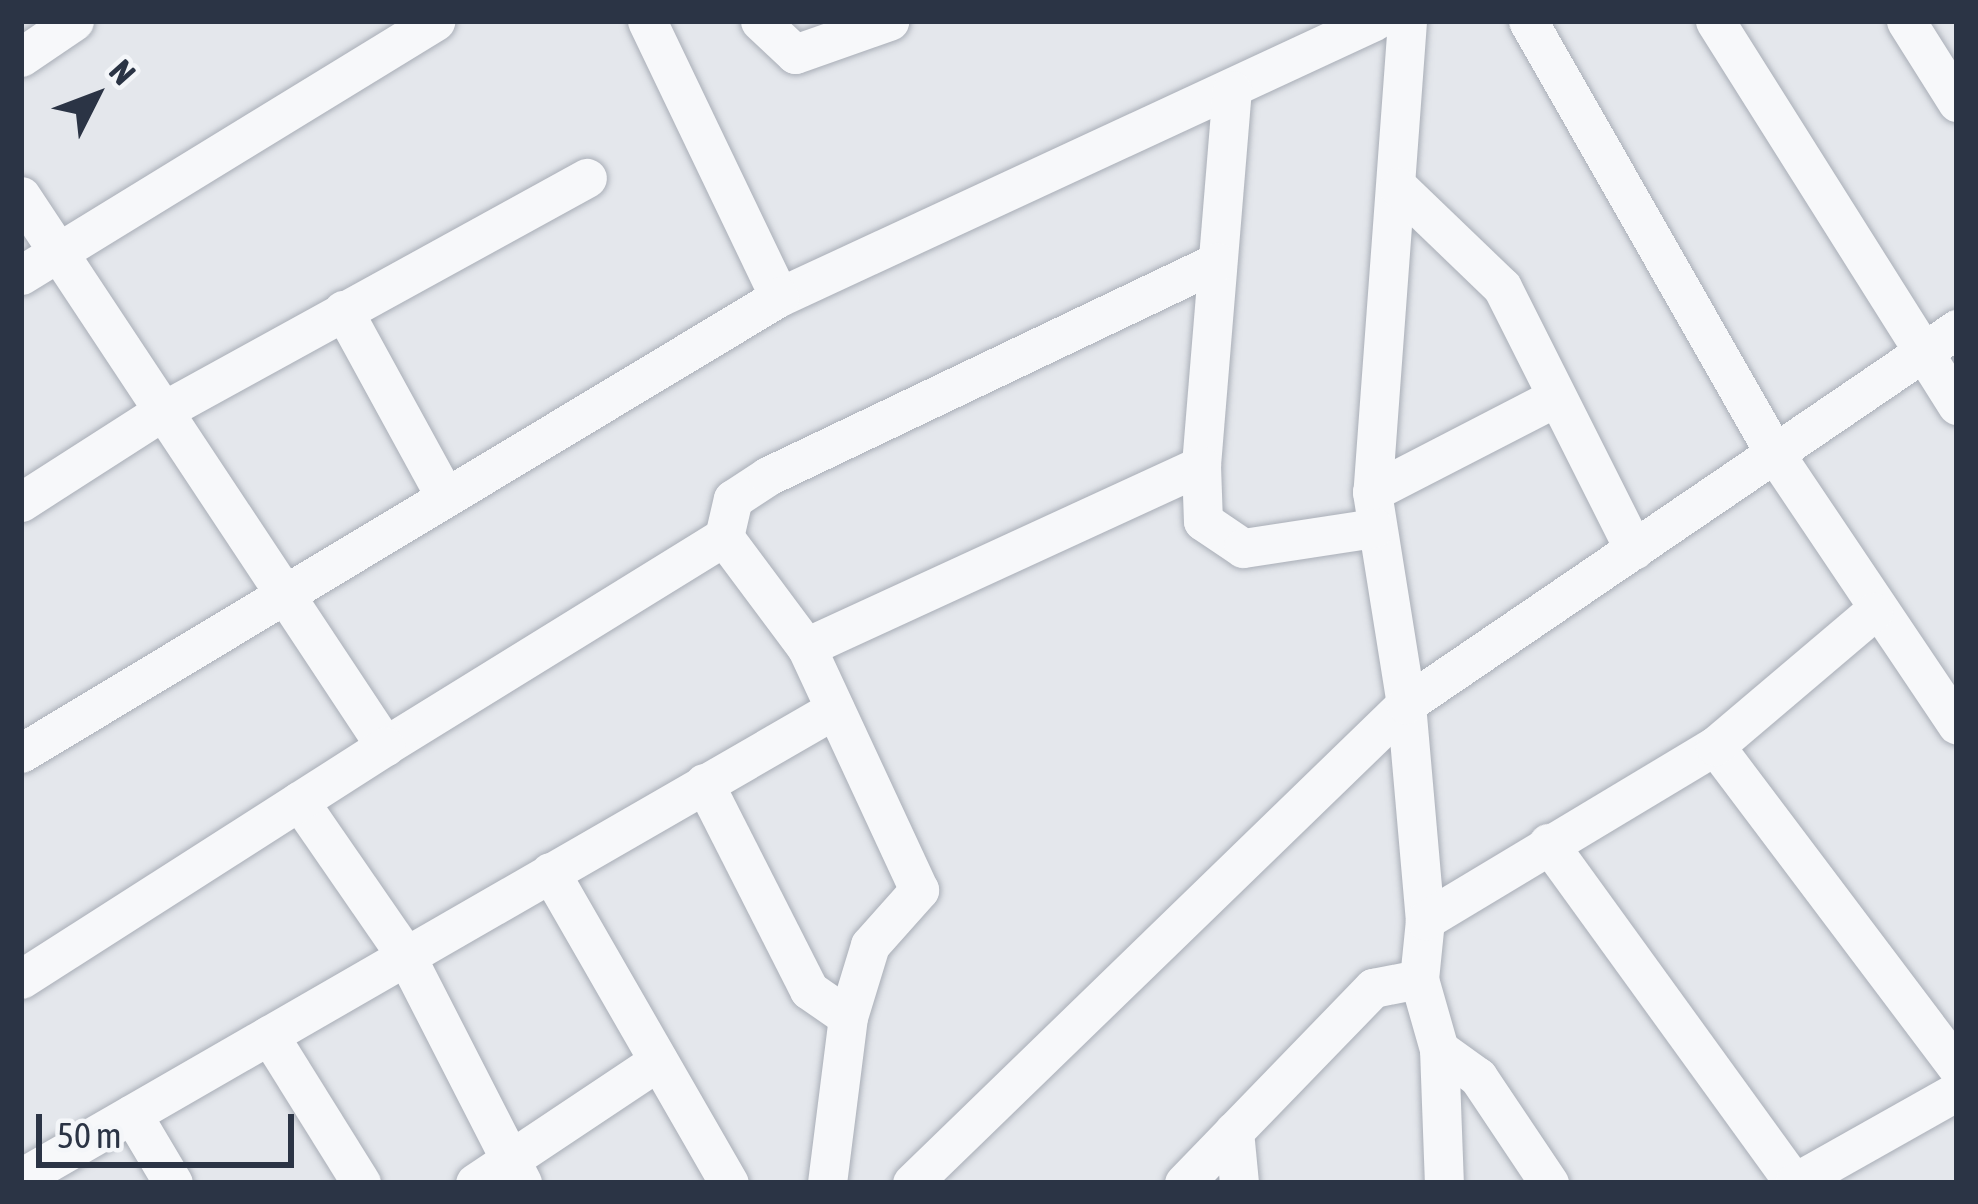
<!DOCTYPE html>
<style>
body{margin:0}
#map{position:relative;width:1978px;height:1204px;overflow:hidden;background:#e4e7ec;font-family:"Asap Condensed",sans-serif}
div>[style]{position:absolute}
.roads{filter:drop-shadow(0 0 3px #a9aeb7) drop-shadow(0 0 3px #a9aeb7)}
.minor>*{height:39px;margin:-19.5px;padding:0 19.5px;transform-origin:19.5px;border-radius:19.5px;background:#f7f8fa}
span{translate:-50% -50%;white-space:nowrap;text-align:center;line-height:1.15;-webkit-text-stroke:12px #f4f6f9;paint-order:stroke}
.frame{position:absolute;inset:0;border:24px solid #2b3445;pointer-events:none}
.north{position:absolute;left:36px;top:36px;width:120px;height:120px;-webkit-text-stroke:9px #f4f6f9;paint-order:stroke;rotate:48deg;font-size:33px;font-weight:700;line-height:48px;text-align:center;color:#2b3445}
.north::after{content:'';display:block;margin:auto;width:42px;height:54px;background:#2b3445;clip-path:polygon(50% 0,100% 100%,50% 72%,0 100%)}
.scale{position:absolute;left:36px;top:1114px;width:258px;height:54px;box-sizing:border-box;border:6px solid #2b3445;border-top:0;padding-left:15px;font-size:36px;line-height:42px;white-space:nowrap;color:#2b3445;-webkit-text-stroke:9px #f4f6f9;paint-order:stroke}
</style>
<div id="map">
<div class="roads">
<div class="minor">
<div style="left:647px;top:21px;width:306px;rotate:64.4deg"></div>
<div style="left:779px;top:297px;width:656px;rotate:-24.88deg"></div>
<div style="left:760px;top:21px;width:48px;rotate:43.3deg"></div>
<div style="left:795px;top:54px;width:100px;rotate:-19.3deg"></div>
<div style="left:1407px;top:21px;width:472px;rotate:94.2deg"></div>
<div style="left:1372px;top:492px;width:215px;rotate:80.9deg"></div>
<div style="left:1406px;top:704px;width:217px;rotate:85deg"></div>
<div style="left:1425px;top:920px;width:59px;rotate:95.8deg"></div>
<div style="left:1419px;top:979px;width:73px;rotate:74.1deg"></div>
<div style="left:1439px;top:1049px;width:134px;rotate:87.9deg"></div>
<div style="left:1528px;top:21px;width:498px;rotate:60.3deg"></div>
<div style="left:1775px;top:454px;width:326px;rotate:56.1deg"></div>
<div style="left:1715px;top:21px;width:454px;rotate:57.8deg"></div>
<div style="left:1906px;top:21px;width:96px;rotate:57.8deg"></div>
<div style="left:21px;top:57px;width:64px;rotate:-34.2deg"></div>
<div style="left:1398px;top:187px;width:144px;rotate:43.9deg"></div>
<div style="left:1502px;top:287px;width:294px;rotate:63.3deg"></div>
<div style="left:21px;top:196px;width:660px;rotate:56.5deg"></div>
<div style="left:385px;top:746px;width:398px;rotate:-31.7deg"></div>
<div style="left:724px;top:537px;width:137px;rotate:53.3deg"></div>
<div style="left:21px;top:275px;width:486px;rotate:-31.5deg"></div>
<div style="left:343px;top:310px;width:209px;rotate:61.3deg"></div>
<div style="left:1201px;top:465px;width:376px;rotate:-85.3deg"></div>
<div style="left:1372px;top:492px;width:207px;rotate:-27.3deg"></div>
<div style="left:21px;top:502px;width:166px;rotate:-32.7deg"></div>
<div style="left:161px;top:412px;width:486px;rotate:-28.8deg"></div>
<div style="left:724px;top:537px;width:39px;rotate:-77deg"></div>
<div style="left:733px;top:499px;width:42px;rotate:-33.3deg"></div>
<div style="left:768px;top:476px;width:497px;rotate:-25.5deg"></div>
<div style="left:1715px;top:746px;width:402px;rotate:53deg"></div>
<div style="left:21px;top:753px;width:885px;rotate:-31.03deg"></div>
<div style="left:704px;top:783px;width:232px;rotate:63.1deg"></div>
<div style="left:809px;top:990px;width:47px;rotate:34.7deg"></div>
<div style="left:299px;top:801px;width:188px;rotate:55.4deg"></div>
<div style="left:406px;top:956px;width:255px;rotate:62.9deg"></div>
<div style="left:1548px;top:843px;width:420px;rotate:54.1deg"></div>
<div style="left:1794px;top:1183px;width:187px;rotate:-29.4deg"></div>
<div style="left:550px;top:872px;width:359px;rotate:60.1deg"></div>
<div style="left:1425px;top:920px;width:338px;rotate:-31deg"></div>
<div style="left:1715px;top:746px;width:207px;rotate:-40.3deg"></div>
<div style="left:21px;top:979px;width:432px;rotate:-32.6deg"></div>
<div style="left:269px;top:1035px;width:174px;rotate:58.1deg"></div>
<div style="left:1439px;top:1049px;width:48px;rotate:35.7deg"></div>
<div style="left:1478px;top:1077px;width:128px;rotate:56.2deg"></div>
<div style="left:132px;top:1114px;width:80px;rotate:59.3deg"></div>
<div style="left:1234px;top:1131px;width:52px;rotate:84.5deg"></div>
<div style="left:21px;top:1178px;width:939px;rotate:-29.95deg"></div>
<div style="left:475px;top:1183px;width:220px;rotate:-33.7deg"></div>
<div style="left:827px;top:1183px;width:167px;rotate:-82.8deg"></div>
<div style="left:848px;top:1017px;width:75px;rotate:-73deg"></div>
<div style="left:870px;top:945px;width:74px;rotate:-48.3deg"></div>
<div style="left:919px;top:890px;width:268px;rotate:-114.9deg"></div>
<div style="left:806px;top:647px;width:435px;rotate:-24.7deg"></div>
<div style="left:1201px;top:465px;width:56px;rotate:88deg"></div>
<div style="left:1203px;top:521px;width:48px;rotate:34deg"></div>
<div style="left:1243px;top:548px;width:133px;rotate:-8.7deg"></div>
<div style="left:912px;top:1183px;width:688px;rotate:-44.12deg"></div>
<div style="left:1406px;top:704px;width:667px;rotate:-34.24deg"></div>
<div style="left:1184px;top:1183px;width:272px;rotate:-45.9deg"></div>
<div style="left:1373px;top:988px;width:47px;rotate:-11.1deg"></div>
</div>
</div>
<div class="frame"></div>
<div class="north">N</div>
<div class="scale">50 m</div>
</div>
